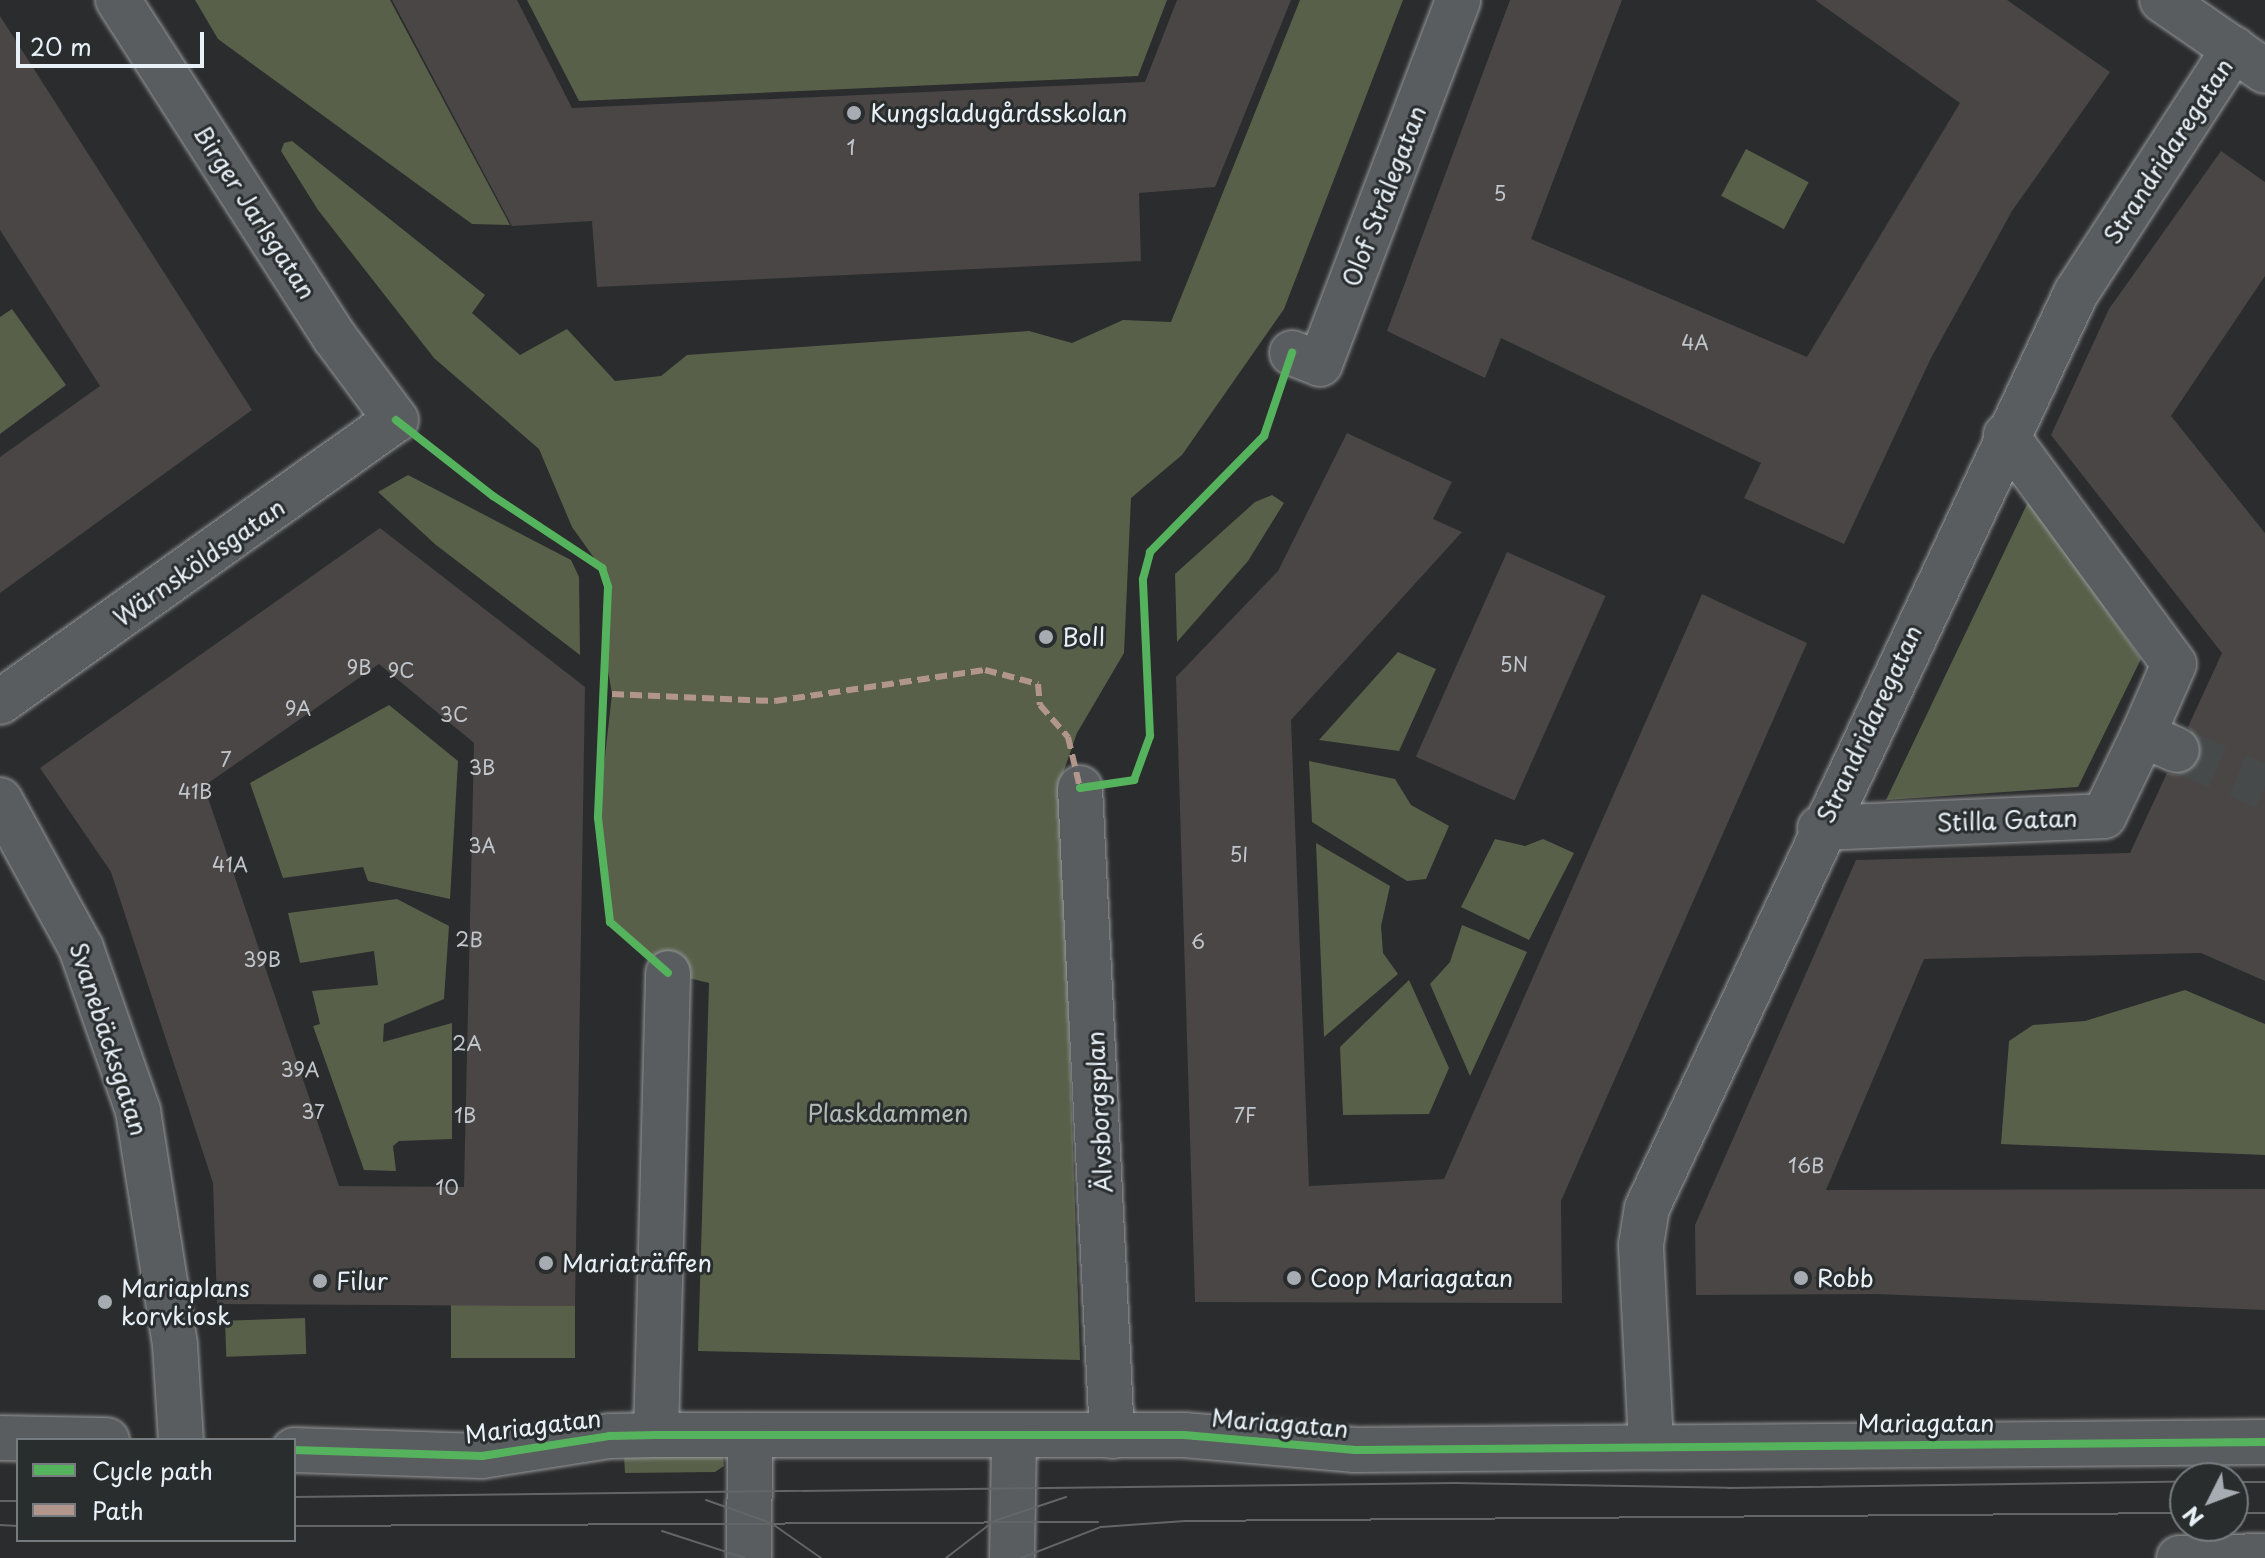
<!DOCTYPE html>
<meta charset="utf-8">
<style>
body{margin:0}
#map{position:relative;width:2265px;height:1558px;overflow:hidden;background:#2b2c2d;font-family:"Playpen Sans",sans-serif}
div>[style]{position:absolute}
.green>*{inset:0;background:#58604a;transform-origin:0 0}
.building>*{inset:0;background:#494645;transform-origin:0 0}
.street-tunnel>*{height:44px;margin-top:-22px;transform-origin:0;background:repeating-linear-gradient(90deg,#474a4b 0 44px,transparent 0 66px)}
.roads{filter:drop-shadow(0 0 2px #96989a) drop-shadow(0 0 2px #96989a)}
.street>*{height:44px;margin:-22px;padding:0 22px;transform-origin:22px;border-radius:22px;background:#5a5d60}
.secondary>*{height:44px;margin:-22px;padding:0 22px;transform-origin:22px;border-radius:22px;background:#5a5d60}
.tram>*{height:2px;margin:-1px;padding:0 1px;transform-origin:1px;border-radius:1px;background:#636566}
.quiet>*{height:6px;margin-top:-3px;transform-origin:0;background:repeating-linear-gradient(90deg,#b2968c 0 12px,transparent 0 18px)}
.cycleway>*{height:8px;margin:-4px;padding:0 4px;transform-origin:4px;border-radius:4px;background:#56b35d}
.dots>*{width:22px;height:22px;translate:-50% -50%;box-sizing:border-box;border:4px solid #2a2d2e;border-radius:50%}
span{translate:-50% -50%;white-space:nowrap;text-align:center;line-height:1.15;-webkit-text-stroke:6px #2a2d2e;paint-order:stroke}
.number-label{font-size:20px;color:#c0c6cb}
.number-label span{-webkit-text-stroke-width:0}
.poi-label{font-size:24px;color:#e8f1f8}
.left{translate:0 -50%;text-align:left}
.street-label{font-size:24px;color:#e8f1f8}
.park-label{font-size:24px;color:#b1bab4}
.legend{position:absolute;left:16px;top:1438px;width:280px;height:104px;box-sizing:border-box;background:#2a2d2e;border:2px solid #767b7f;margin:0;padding:10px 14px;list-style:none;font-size:24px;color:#e8f1f8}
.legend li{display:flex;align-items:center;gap:16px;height:40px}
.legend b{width:40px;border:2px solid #767b7f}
.north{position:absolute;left:2169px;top:1462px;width:80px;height:80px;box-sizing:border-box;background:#2a2d2e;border:2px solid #767b7f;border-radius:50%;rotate:228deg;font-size:22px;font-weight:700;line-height:32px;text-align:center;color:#e8f1f8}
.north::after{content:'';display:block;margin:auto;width:28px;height:36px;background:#a6acb1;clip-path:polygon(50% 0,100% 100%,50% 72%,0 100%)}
.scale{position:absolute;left:16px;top:32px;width:188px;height:36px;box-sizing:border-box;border:4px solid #e8f1f8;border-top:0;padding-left:10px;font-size:24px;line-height:28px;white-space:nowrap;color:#e8f1f8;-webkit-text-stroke:6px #2a2d2e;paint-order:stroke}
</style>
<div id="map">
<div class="green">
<div style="clip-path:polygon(195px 0,390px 0,510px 225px,472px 224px,218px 39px)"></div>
<div style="clip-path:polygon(527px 0,1167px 0,1138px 76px,579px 101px)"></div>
<div style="clip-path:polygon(1300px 0,1403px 0,1284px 309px,1182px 455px,1131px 498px,1124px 653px,1077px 733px,1061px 779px,1080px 1360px,698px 1351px,709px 983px,668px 973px,610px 922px,598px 818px,612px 694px,606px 659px,603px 707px,608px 587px,602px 569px,572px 527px,539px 449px,434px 358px,318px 210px,281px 151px,284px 143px,292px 141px,485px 295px,472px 313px,520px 355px,567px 329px,615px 381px,661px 376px,687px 355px,1029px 331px,1072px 343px,1123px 320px,1171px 322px)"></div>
<div style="left:1746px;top:149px;width:71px;height:53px;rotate:28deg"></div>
<div style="clip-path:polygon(12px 309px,66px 385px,0 434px,0 317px)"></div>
<div style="clip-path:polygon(408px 475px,571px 560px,579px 577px,580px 655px,436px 545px,378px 492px)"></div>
<div style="clip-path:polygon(1272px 495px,1284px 503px,1248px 561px,1177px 642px,1175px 574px,1255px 502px)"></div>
<div style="clip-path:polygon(2029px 500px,2141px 659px,2078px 787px,1886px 800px)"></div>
<div style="clip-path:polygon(1398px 652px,1436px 669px,1399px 751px,1319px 740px)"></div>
<div style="clip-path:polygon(389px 705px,458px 761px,450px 899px,368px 881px,363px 867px,283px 878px,250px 783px)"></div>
<div style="clip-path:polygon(1309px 761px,1395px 779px,1411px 805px,1449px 826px,1426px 879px,1407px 881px,1312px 822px)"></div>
<div style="clip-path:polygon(1495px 839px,1525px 846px,1543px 839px,1574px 853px,1529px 940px,1461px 907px)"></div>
<div style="clip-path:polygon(1316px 843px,1390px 886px,1381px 926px,1383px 953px,1398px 974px,1324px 1037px)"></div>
<div style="clip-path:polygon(397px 899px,449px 926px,444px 999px,384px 1024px,383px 1042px,452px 1023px,452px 1139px,399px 1141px,393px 1146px,396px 1171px,364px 1170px,313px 1026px,320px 1024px,312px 991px,378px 985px,374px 951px,300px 963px,288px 913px)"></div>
<div style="clip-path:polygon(1462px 925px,1527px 952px,1470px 1076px,1430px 984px,1450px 962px)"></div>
<div style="clip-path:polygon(1409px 980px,1449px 1068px,1429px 1114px,1343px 1115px,1340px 1047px)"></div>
<div style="clip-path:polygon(2185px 990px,2265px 1024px,2265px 1155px,2001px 1144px,2009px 1041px,2033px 1025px,2085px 1021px)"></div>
<div style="left:451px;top:1305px;width:124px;height:53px"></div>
<div style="left:305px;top:1318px;width:36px;height:80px;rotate:88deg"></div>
<div style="clip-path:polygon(624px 1455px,723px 1457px,724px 1466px,715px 1472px,625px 1473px)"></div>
</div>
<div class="building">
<div style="clip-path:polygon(392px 0,517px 0,572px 108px,1145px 82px,1177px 0,1291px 0,1215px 187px,1139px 193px,1141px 261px,597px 287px,592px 221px,512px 226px)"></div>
<div style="clip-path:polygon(1510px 0,1622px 0,1531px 239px,1807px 357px,1960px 103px,1815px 0,2007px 0,2110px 72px,2012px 211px,1931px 358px,1844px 544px,1744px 498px,1761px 463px,1501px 338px,1485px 378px,1387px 331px)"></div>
<div style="clip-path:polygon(0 16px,252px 410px,0 593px,0 457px,100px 386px,0 230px)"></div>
<div style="clip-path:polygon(2221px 151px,2265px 182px,2265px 276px,2171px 416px,2265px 533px,2265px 981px,2201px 953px,1924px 959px,1826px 1190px,2265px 1189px,2265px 1310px,1876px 1294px,1696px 1295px,1695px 1225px,1856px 860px,2130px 853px,2167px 773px,2180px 775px,2199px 761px,2202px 747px,2188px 727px,2222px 653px,2051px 435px,2109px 309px)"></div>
<div style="clip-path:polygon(1347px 433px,1452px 482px,1433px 519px,1462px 532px,1291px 720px,1309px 1186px,1444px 1179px,1702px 594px,1807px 643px,1561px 1201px,1562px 1303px,1195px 1302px,1176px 677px,1278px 571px)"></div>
<div style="clip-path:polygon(evenodd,380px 528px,585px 687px,575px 1306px,217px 1304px,213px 1183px,111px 872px,40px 768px,380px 528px,379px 664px,474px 743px,464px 1187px,339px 1186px,204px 786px,379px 664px)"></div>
<div style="left:1507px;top:552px;width:108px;height:224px;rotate:24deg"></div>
</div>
<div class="street-tunnel">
<div style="left:2177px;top:750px;width:95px;rotate:22.8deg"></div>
</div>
<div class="roads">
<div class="street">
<div style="left:2162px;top:0;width:125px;rotate:34.6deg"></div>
<div style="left:1292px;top:353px;width:30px;rotate:21deg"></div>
<div style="left:1320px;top:364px;width:389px;rotate:-69.2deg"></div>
<div style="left:0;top:702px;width:486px;rotate:-35.5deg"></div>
<div style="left:396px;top:420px;width:102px;rotate:-126.6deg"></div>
<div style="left:335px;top:338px;width:402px;rotate:-122.7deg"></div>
<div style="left:2143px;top:735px;width:37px;rotate:24deg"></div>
<div style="left:1080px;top:788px;width:649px;rotate:87.17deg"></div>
<div style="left:0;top:800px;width:169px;rotate:61.3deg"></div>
<div style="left:81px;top:948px;width:173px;rotate:70.7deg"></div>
<div style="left:138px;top:1111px;width:237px;rotate:81deg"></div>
<div style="left:175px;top:1345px;width:95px;rotate:86.4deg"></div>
<div style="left:1820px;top:828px;width:284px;rotate:-2.4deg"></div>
<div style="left:2104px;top:816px;width:90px;rotate:-64.3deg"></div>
<div style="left:2143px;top:735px;width:77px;rotate:-66.4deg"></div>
<div style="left:2174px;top:664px;width:284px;rotate:-126.3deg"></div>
<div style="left:656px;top:1435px;width:462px;rotate:-88.5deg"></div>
<div style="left:1651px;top:1444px;width:199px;rotate:-92.9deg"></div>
<div style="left:1641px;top:1245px;width:37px;rotate:-81deg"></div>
<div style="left:1647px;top:1208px;width:1011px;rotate:-64.88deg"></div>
<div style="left:2076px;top:293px;width:291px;rotate:-57.1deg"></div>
</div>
<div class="secondary">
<div style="left:0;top:1438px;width:107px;rotate:1.1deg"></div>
<div style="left:294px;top:1450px;width:188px;rotate:1.8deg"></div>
<div style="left:482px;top:1456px;width:130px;rotate:-8.9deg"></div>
<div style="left:610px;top:1436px;width:46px;rotate:-1.2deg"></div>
<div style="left:656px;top:1435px;width:528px"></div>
<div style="left:1184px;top:1435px;width:172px;rotate:5deg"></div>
<div style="left:1355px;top:1450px;width:910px;rotate:-0.5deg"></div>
<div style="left:749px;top:1558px;width:122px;rotate:-89.5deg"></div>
<div style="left:1012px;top:1558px;width:120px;rotate:-89deg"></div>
<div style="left:2179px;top:1558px;width:86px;rotate:-1.3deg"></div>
</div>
</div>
<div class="tram">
<div style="left:2233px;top:1482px;width:32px"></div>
<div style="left:294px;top:1497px;width:1160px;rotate:-0.69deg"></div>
<div style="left:1454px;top:1483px;width:274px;rotate:1deg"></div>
<div style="left:1728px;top:1488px;width:457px;rotate:-0.8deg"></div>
<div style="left:706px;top:1500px;width:69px;rotate:19.5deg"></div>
<div style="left:771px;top:1523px;width:61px;rotate:35deg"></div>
<div style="left:0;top:1501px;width:18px"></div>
<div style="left:2233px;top:1513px;width:32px"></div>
<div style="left:0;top:1525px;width:18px;rotate:3deg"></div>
<div style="left:294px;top:1526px;width:804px;rotate:-0.29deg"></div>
<div style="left:662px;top:1531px;width:87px;rotate:18deg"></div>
<div style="left:946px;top:1558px;width:61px;rotate:-37.6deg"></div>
<div style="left:994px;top:1521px;width:76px;rotate:-18.4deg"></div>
<div style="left:1021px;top:1558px;width:86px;rotate:-21.2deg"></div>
<div style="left:1101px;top:1527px;width:84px;rotate:-4.1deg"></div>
<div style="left:1185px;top:1521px;width:1000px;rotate:-0.46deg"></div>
</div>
<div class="quiet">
<div style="left:612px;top:694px;width:163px;rotate:2.5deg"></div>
<div style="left:775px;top:701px;width:212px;rotate:-8.4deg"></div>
<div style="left:985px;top:670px;width:55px;rotate:14.8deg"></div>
<div style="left:1038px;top:684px;width:21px;rotate:85deg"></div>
<div style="left:1040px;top:705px;width:43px;rotate:48.8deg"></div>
<div style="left:1068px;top:737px;width:52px;rotate:76.8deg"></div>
<div style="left:1080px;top:788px;width:6px"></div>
</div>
<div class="cycleway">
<div style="left:396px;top:420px;width:123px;rotate:38.1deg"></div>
<div style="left:493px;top:496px;width:131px;rotate:33.4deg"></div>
<div style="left:602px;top:568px;width:20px;rotate:72deg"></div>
<div style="left:608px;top:587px;width:231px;rotate:92.5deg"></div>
<div style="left:598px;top:818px;width:105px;rotate:83.4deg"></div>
<div style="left:610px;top:922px;width:77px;rotate:41.3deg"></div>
<div style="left:1080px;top:788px;width:55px;rotate:-8.4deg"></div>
<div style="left:1134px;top:780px;width:47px;rotate:-70deg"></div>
<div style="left:1150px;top:736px;width:157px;rotate:-92.6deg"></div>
<div style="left:1143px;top:579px;width:28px;rotate:-75deg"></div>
<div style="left:1150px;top:552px;width:163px;rotate:-45.5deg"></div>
<div style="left:1264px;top:436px;width:88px;rotate:-71.4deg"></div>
<div style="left:294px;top:1450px;width:188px;rotate:1.8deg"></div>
<div style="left:482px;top:1456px;width:130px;rotate:-8.9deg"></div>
<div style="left:610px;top:1436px;width:46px;rotate:-1.2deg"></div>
<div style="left:656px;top:1435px;width:528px"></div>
<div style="left:1184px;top:1435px;width:172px;rotate:5deg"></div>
<div style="left:1355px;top:1450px;width:910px;rotate:-0.5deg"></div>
</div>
<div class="dots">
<div style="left:854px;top:113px;background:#a6acb1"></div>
<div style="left:1046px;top:637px;background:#a6acb1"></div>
<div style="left:546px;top:1263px;background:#a6acb1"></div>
<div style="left:1294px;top:1278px;background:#a6acb1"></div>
<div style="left:1801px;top:1278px;background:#a6acb1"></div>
<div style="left:320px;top:1281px;background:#a6acb1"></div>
<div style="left:105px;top:1302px;background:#a6acb1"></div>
</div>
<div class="number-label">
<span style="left:851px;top:147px">1</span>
<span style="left:1500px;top:193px">5</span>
<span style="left:1695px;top:342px">4A</span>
<span style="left:1514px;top:664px">5N</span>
<span style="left:359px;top:667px">9B</span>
<span style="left:401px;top:670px">9C</span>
<span style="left:298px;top:708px">9A</span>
<span style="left:454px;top:714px">3C</span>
<span style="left:226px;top:759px">7</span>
<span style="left:482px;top:767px">3B</span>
<span style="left:195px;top:791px">41B</span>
<span style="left:482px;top:845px">3A</span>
<span style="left:1239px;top:854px">5I</span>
<span style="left:230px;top:864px">41A</span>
<span style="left:469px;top:939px">2B</span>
<span style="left:1198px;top:941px">6</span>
<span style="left:262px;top:959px">39B</span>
<span style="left:467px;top:1043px">2A</span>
<span style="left:300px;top:1069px">39A</span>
<span style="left:313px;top:1111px">37</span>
<span style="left:465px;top:1115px">1B</span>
<span style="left:1245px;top:1115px">7F</span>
<span style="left:1806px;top:1165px">16B</span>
<span style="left:447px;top:1187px">10</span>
</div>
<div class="poi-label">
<span class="left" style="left:870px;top:113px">Kungsladugårdsskolan</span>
<span class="left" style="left:1062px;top:637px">Boll</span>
<span class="left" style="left:562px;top:1263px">Mariaträffen</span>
<span class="left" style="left:1310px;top:1278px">Coop Mariagatan</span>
<span class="left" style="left:1817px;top:1278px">Robb</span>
<span class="left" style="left:336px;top:1281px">Filur</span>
<span class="left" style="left:121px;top:1302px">Mariaplans<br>korvkiosk</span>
</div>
<div class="street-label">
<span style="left:2168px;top:151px;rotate:-57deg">Strandridaregatan</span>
<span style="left:1384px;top:196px;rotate:-69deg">Olof Strålegatan</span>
<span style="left:255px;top:212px;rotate:57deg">Birger Jarlsgatan</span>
<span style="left:199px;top:562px;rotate:-35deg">Wärnsköldsgatan</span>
<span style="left:1869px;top:724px;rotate:-65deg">Strandridaregatan</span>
<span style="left:2007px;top:820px;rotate:-2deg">Stilla Gatan</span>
<span style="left:109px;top:1039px;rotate:72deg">Svanebäcksgatan</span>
<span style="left:1099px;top:1112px;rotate:-93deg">Älvsborgsplan</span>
<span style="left:1280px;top:1423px;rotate:5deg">Mariagatan</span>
<span style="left:1926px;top:1423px">Mariagatan</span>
<span style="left:533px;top:1426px;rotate:-7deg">Mariagatan</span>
</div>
<div class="park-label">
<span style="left:888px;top:1113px">Plaskdammen</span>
</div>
<ul class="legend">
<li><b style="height:10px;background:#56b35d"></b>Cycle path</li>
<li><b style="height:10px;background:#b2968c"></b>Path</li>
</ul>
<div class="north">N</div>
<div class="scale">20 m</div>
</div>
